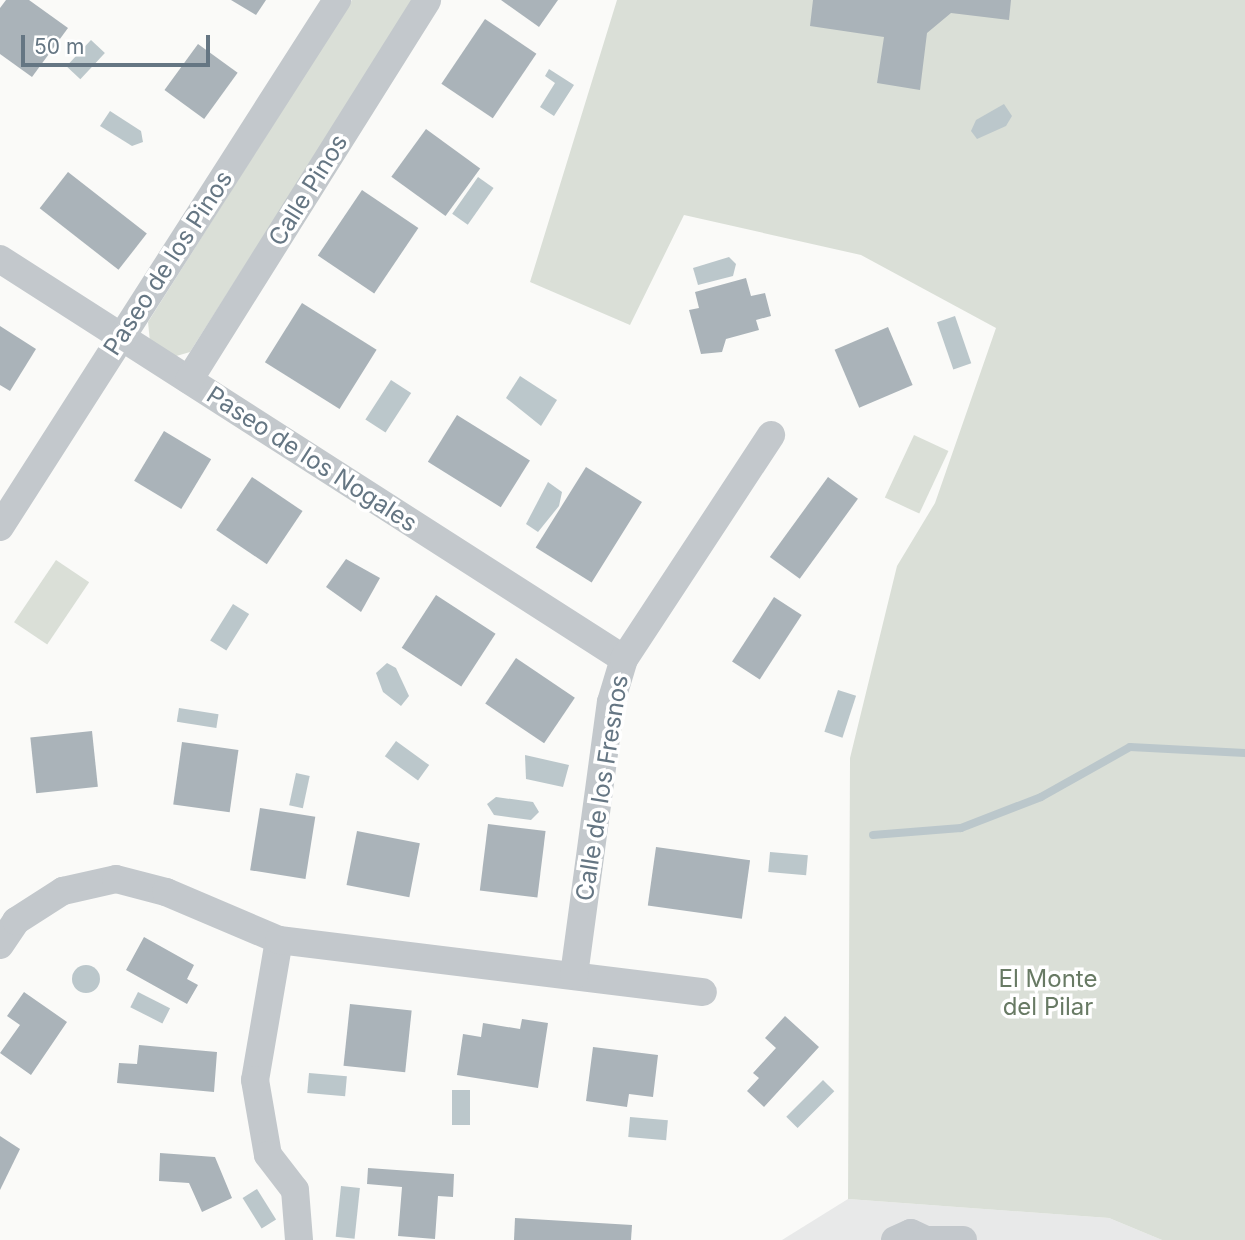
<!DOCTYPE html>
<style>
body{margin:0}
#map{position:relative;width:1245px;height:1240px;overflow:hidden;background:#fafaf8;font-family:Inter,sans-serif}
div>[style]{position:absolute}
.built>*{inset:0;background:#e8e9e9}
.green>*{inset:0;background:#dadfd7;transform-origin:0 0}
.water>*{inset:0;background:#bbc7cb;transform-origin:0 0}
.round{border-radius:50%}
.stream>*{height:8px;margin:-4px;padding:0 4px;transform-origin:4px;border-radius:4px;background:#bbc7cb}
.building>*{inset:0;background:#aab3b9;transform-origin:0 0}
.minor>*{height:28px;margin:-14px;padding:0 14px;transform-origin:14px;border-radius:14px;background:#c3c8cc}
span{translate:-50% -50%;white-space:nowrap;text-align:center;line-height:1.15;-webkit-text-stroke:7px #fff;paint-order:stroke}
.street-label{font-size:24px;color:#657683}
.park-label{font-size:24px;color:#687a64}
.scale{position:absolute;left:21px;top:35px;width:189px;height:32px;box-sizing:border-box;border:4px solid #657683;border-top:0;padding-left:9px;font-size:21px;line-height:24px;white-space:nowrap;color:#657683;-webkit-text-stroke:5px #fff;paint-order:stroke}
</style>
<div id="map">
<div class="built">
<div style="clip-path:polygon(848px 1199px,1109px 1218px,1162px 1240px,782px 1240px)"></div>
</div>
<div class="green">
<div style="clip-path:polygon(352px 0,414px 0,190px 352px,173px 357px,150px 342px,148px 322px)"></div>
<div style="clip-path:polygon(617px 0,1245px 0,1245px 1240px,1162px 1240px,1109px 1218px,848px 1199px,850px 758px,897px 566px,935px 503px,996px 328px,861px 255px,684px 215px,630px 325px,530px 282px)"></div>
<div style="left:914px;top:435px;width:38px;height:69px;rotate:25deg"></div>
<div style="left:56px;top:560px;width:40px;height:75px;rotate:34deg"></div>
</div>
<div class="water">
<div style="left:91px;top:40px;width:19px;height:36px;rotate:43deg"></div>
<div style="clip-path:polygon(549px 69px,574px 85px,554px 116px,540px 107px,555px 83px,545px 76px)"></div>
<div style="clip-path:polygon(1004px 104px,1012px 116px,1006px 126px,977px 139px,971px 131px,976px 120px)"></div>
<div style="clip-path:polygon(110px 111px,141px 131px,143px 142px,132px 146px,100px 126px)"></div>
<div style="left:478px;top:177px;width:19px;height:45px;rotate:35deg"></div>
<div style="clip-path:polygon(729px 257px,736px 264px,733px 276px,698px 285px,693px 268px)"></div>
<div style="left:955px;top:316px;width:50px;height:19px;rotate:71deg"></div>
<div style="clip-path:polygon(520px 376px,557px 400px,541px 426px,506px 398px)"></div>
<div style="left:391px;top:380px;width:24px;height:47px;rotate:33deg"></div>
<div style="clip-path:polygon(548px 482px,562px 492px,559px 506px,538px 532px,526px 524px)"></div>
<div style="left:233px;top:604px;width:19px;height:43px;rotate:32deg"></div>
<div style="clip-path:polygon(387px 663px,396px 668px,409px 696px,401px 706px,383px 692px,376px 673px)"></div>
<div style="left:838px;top:690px;width:19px;height:44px;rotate:18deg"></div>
<div style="left:179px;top:708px;width:40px;height:14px;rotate:9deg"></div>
<div style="left:396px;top:741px;width:41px;height:19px;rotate:36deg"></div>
<div style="clip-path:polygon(525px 755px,569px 765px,563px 787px,526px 779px)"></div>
<div style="left:296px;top:773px;width:14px;height:33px;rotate:12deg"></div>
<div style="clip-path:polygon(496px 797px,533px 802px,539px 812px,531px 820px,494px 815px,487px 804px)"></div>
<div style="left:770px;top:852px;width:38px;height:20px;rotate:5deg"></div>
<div class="round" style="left:72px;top:965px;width:28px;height:28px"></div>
<div style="left:138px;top:992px;width:36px;height:17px;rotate:27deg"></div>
<div style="left:309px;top:1073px;width:38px;height:20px;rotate:5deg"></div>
<div style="left:823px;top:1080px;width:16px;height:52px;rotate:45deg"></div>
<div style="left:452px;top:1090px;width:18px;height:35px"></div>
<div style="left:630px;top:1117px;width:38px;height:20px;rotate:5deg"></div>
<div style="left:341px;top:1186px;width:19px;height:51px;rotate:6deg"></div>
<div style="left:257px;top:1189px;width:36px;height:17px;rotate:58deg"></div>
</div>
<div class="stream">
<div style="left:873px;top:835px;width:88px;rotate:-4.5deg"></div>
<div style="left:961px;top:828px;width:86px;rotate:-21.2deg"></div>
<div style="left:1041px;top:797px;width:102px;rotate:-29.3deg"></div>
<div style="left:1130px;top:747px;width:115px;rotate:3deg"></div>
</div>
<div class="building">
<div style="clip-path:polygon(6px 0,29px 0,68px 28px,32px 77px,0 54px,0 8px)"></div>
<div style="clip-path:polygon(231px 0,266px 0,256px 15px)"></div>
<div style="clip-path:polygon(501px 0,558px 0,539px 27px)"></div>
<div style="clip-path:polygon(813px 0,1011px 0,1009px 20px,951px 13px,927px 33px,920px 90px,877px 83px,884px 37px,810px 26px)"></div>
<div style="left:485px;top:19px;width:62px;height:78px;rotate:34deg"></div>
<div style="left:198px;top:44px;width:49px;height:57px;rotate:36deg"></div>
<div style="left:426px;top:129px;width:67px;height:59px;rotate:36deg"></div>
<div style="left:68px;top:172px;width:100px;height:46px;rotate:38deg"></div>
<div style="left:362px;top:190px;width:68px;height:79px;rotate:34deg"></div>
<div style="clip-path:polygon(746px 278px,751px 296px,765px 293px,771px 316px,756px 320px,759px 330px,726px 339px,722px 352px,701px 354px,689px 310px,699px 308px,695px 292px)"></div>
<div style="left:302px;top:303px;width:88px;height:70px;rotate:32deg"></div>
<div style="clip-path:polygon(0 326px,36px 349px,10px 391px,0 385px)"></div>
<div style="left:888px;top:327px;width:63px;height:58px;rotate:67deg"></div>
<div style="left:457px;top:415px;width:86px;height:55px;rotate:32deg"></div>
<div style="left:164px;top:431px;width:55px;height:58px;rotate:31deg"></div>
<div style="left:586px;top:467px;width:66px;height:95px;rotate:32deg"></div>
<div style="left:252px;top:477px;width:61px;height:64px;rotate:34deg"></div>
<div style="left:828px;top:477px;width:37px;height:99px;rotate:36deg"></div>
<div style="clip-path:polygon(346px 559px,380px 578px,361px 612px,326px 587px)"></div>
<div style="left:436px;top:595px;width:71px;height:63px;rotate:33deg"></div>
<div style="left:774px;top:597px;width:33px;height:77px;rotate:33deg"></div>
<div style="left:516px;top:658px;width:71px;height:55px;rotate:34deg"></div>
<div style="left:92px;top:731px;width:56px;height:62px;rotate:84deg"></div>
<div style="left:182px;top:742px;width:57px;height:63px;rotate:8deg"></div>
<div style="left:260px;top:808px;width:56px;height:63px;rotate:9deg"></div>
<div style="left:488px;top:824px;width:58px;height:67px;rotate:7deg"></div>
<div style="left:357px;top:831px;width:64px;height:55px;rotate:11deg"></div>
<div style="left:656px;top:847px;width:95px;height:59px;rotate:8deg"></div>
<div style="clip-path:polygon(144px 937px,194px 965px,187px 979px,198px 985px,187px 1004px,126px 970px)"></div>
<div style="clip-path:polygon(24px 992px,67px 1022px,31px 1075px,0 1053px,20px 1025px,7px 1016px)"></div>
<div style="left:350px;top:1004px;width:62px;height:62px;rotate:6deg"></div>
<div style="clip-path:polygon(785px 1016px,819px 1047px,764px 1107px,747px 1091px,759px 1078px,753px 1073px,776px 1048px,765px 1038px)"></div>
<div style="clip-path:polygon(522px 1019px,548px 1023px,538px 1088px,457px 1075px,463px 1034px,481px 1037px,483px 1023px,520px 1029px)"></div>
<div style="clip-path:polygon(139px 1045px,217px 1052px,214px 1092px,117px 1083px,119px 1063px,137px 1064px)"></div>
<div style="clip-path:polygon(593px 1047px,658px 1055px,653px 1097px,629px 1094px,627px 1107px,586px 1101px)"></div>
<div style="clip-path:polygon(0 1136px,20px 1149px,0 1190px)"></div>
<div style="clip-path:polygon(160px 1153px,215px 1157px,232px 1198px,202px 1212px,189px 1183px,159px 1181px)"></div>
<div style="clip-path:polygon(368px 1168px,454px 1174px,453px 1197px,438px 1196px,435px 1239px,398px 1236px,402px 1187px,367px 1184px)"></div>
<div style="clip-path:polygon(515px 1218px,632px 1225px,631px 1240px,514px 1240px)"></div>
</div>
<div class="minor">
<div style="left:0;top:259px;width:741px;rotate:32.66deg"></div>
<div style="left:189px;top:380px;width:448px;rotate:-57.9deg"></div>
<div style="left:0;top:527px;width:626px;rotate:-57.4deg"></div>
<div style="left:279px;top:940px;width:142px;rotate:99.7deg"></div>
<div style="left:255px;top:1080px;width:76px;rotate:80.2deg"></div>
<div style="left:268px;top:1155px;width:44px;rotate:52.4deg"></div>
<div style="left:295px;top:1190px;width:50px;rotate:85.4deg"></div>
<div style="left:0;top:945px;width:29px;rotate:-56deg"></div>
<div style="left:16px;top:921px;width:56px;rotate:-32.6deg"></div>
<div style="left:63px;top:891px;width:54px;rotate:-12.8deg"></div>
<div style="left:116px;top:879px;width:52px;rotate:14.6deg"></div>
<div style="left:166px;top:892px;width:123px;rotate:23deg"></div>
<div style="left:279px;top:940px;width:427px;rotate:7deg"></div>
<div style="left:574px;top:975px;width:275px;rotate:-82.3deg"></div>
<div style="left:611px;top:702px;width:45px;rotate:-73.2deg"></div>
<div style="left:624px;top:659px;width:268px;rotate:-56.7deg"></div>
<div style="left:895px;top:1240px;width:17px;rotate:-24deg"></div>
<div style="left:911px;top:1233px;width:17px;rotate:25deg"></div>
<div style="left:926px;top:1240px;width:37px"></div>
</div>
<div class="street-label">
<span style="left:308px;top:190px;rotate:-58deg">Calle Pinos</span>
<span style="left:168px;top:263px;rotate:-57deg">Paseo de los Pinos</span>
<span style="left:312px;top:459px;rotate:33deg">Paseo de los Nogales</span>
<span style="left:602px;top:788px;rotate:-81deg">Calle de los Fresnos</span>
</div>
<div class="park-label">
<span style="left:1048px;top:993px">El Monte<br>del Pilar</span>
</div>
<div class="scale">50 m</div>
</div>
